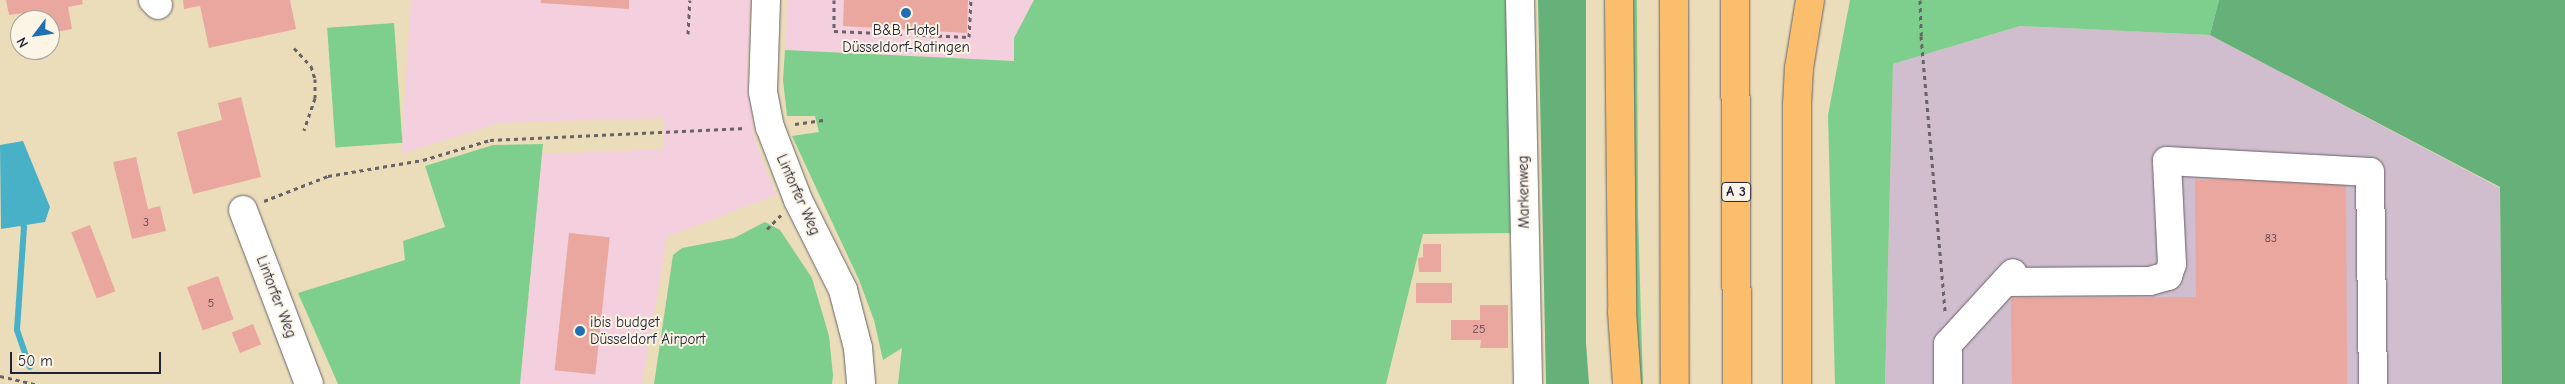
<!DOCTYPE html>
<meta charset="utf-8">
<style>
body{margin:0}
#map{position:relative;width:2565px;height:384px;overflow:hidden;background:#ebddba;font-family:"Comic Neue",sans-serif}
div>[style]{position:absolute}
.built>*{inset:0;background:#f4cfde}
.industrial>*{inset:0;background:#d0bdce}
.green>*{inset:0;background:#7ece8e;transform-origin:0 0}
.forest>*{inset:0;background:#66b179}
.water>*{inset:0;background:#48b0c7}
.stream>*{height:6px;margin:-3px;padding:0 3px;transform-origin:3px;border-radius:3px;background:#48b0c7}
.building>*{inset:0;background:#eaa7a0;transform-origin:0 0}
.path>*{height:3px;margin-top:-1.5px;transform-origin:0;background:repeating-linear-gradient(90deg,#686367 0 4px,transparent 0 8px)}
.roads{filter:drop-shadow(0 0 1px #686367) drop-shadow(0 0 1px #686367)}
.minor>*{height:28px;margin:-14px;padding:0 14px;transform-origin:14px;border-radius:14px;background:#fff}
.highway>*{height:28px;margin:-14px;padding:0 14px;transform-origin:14px;border-radius:14px;background:#fabe6d}
.dots>*{width:14px;height:14px;translate:-50% -50%;box-sizing:border-box;border:2px solid #fcf5e5;border-radius:50%}
span{translate:-50% -50%;white-space:nowrap;text-align:center;line-height:1.15;-webkit-text-stroke:4px #fcf5e5;paint-order:stroke}
.number-label{font-size:12px;color:#544354}
.number-label span{-webkit-text-stroke-width:0}
.shield-label span{padding:1px 4px;background:#fcf5e5;border:1px solid;border-radius:4px;-webkit-text-stroke-width:0}
.shield-label{font-size:14px;color:#22223b;font-weight:700}
.poi-label{font-size:15px;color:#22223b}
.left{translate:0 -50%;text-align:left}
.street-label{font-size:15px;color:#22223b}
.north{position:absolute;left:10px;top:10px;width:50px;height:50px;box-sizing:border-box;background:#fcf5e5;border:1px solid #a5a1a1;border-radius:50%;rotate:239deg;font-size:14px;font-weight:700;line-height:20px;text-align:center;color:#22223b}
.north::after{content:'';display:block;margin:auto;width:18px;height:22px;background:#1f6fb2;clip-path:polygon(50% 0,100% 100%,50% 72%,0 100%)}
.scale{position:absolute;left:10px;top:352px;width:151px;height:22px;box-sizing:border-box;border:2px solid #22223b;border-top:0;padding-left:6px;font-size:15px;line-height:18px;white-space:nowrap;color:#22223b;-webkit-text-stroke:4px #fcf5e5;paint-order:stroke}
</style>
<div id="map">
<div class="built">
<div style="clip-path:polygon(411px 0,751px 0,747px 72px,755px 141px,776px 195px,667px 237px,642px 384px,520px 384px,542px 154px,663px 149px,663px 118px,499px 123px,401px 154px)"></div>
<div style="clip-path:polygon(787px 0,1034px 0,1014px 38px,1014px 61px,785px 50px)"></div>
</div>
<div class="industrial">
<div style="clip-path:polygon(2020px 26px,2210px 35px,2500px 188px,2502px 384px,1885px 384px,1893px 64px)"></div>
</div>
<div class="green">
<div style="clip-path:polygon(1034px 0,1508px 0,1513px 233px,1423px 234px,1386px 384px,898px 384px,902px 348px,883px 360px,874px 320px,859px 280px,792px 136px,819px 132px,815px 116px,787px 116px,783px 80px,785px 50px,1014px 61px,1014px 38px)"></div>
<div style="clip-path:polygon(1625px 0,1637px 0,1638px 215px,1643px 384px,1634px 384px)"></div>
<div style="clip-path:polygon(1850px 0,2219px 0,2210px 35px,2020px 26px,1893px 64px,1885px 384px,1835px 384px,1828px 115px)"></div>
<div style="left:394px;top:23px;width:120px;height:67px;rotate:86deg"></div>
<div style="clip-path:polygon(543px 144px,520px 384px,338px 384px,298px 293px,405px 260px,403px 241px,445px 227px,425px 166px,493px 145px)"></div>
<div style="clip-path:polygon(765px 222px,780px 230px,812px 278px,829px 336px,833px 375px,832px 384px,654px 384px,673px 255px,682px 248px,734px 238px)"></div>
</div>
<div class="forest">
<div style="clip-path:polygon(1538px 0,1586px 0,1586px 343px,1589px 384px,1546px 384px)"></div>
<div style="clip-path:polygon(2219px 0,2565px 0,2565px 384px,2502px 384px,2500px 187px,2210px 35px)"></div>
</div>
<div class="water">
<div style="clip-path:polygon(23px 141px,50px 207px,45px 222px,1px 229px,0 145px)"></div>
</div>
<div class="stream">
<div style="left:21px;top:221px;width:7px;rotate:63deg"></div>
<div style="left:24px;top:227px;width:103px;rotate:93.9deg"></div>
<div style="left:17px;top:330px;width:39px;rotate:71deg"></div>
</div>
<div class="building">
<div style="clip-path:polygon(6px 0,82px 0,83px 4px,68px 7px,72px 29px,50px 33px,50px 20px,25px 20px,24px 13px,9px 15px)"></div>
<div style="clip-path:polygon(183px 0,290px 0,296px 29px,209px 48px,200px 6px,184px 9px)"></div>
<div style="clip-path:polygon(541px 0,629px 0,629px 9px,541px 3px)"></div>
<div style="clip-path:polygon(844px 0,968px 0,967px 33px,843px 26px)"></div>
<div style="clip-path:polygon(241px 97px,261px 177px,193px 194px,177px 132px,222px 120px,218px 103px)"></div>
<div style="clip-path:polygon(136px 157px,148px 209px,160px 206px,166px 231px,132px 239px,113px 162px)"></div>
<div style="clip-path:polygon(2195px 180px,2346px 180px,2347px 384px,2012px 384px,2011px 298px,2196px 297px)"></div>
<div style="left:90px;top:225px;width:71px;height:20px;rotate:69deg"></div>
<div style="left:569px;top:233px;width:41px;height:138px;rotate:6deg"></div>
<div style="clip-path:polygon(1423px 244px,1441px 244px,1441px 272px,1419px 272px,1418px 258px,1423px 257px)"></div>
<div style="left:218px;top:276px;width:46px;height:33px;rotate:70deg"></div>
<div style="left:1452px;top:283px;width:20px;height:36px;rotate:90deg"></div>
<div style="clip-path:polygon(1480px 305px,1508px 305px,1508px 348px,1480px 348px,1481px 340px,1451px 340px,1451px 320px,1480px 320px)"></div>
<div style="left:253px;top:324px;width:22px;height:23px;rotate:68deg"></div>
</div>
<div class="path">
<div style="left:834px;top:0;width:31px;rotate:90deg"></div>
<div style="left:834px;top:31px;width:135px;rotate:2.5deg"></div>
<div style="left:969px;top:37px;width:37px;rotate:-87deg"></div>
<div style="left:1920px;top:0;width:36px;rotate:88deg"></div>
<div style="left:1921px;top:36px;width:278px;rotate:85deg"></div>
<div style="left:688px;top:34px;width:34px;rotate:-87deg"></div>
<div style="left:294px;top:48px;width:25px;rotate:47deg"></div>
<div style="left:311px;top:66px;width:14px;rotate:73deg"></div>
<div style="left:315px;top:79px;width:19px;rotate:90deg"></div>
<div style="left:315px;top:98px;width:34px;rotate:109deg"></div>
<div style="left:795px;top:124px;width:30px;rotate:-8deg"></div>
<div style="left:264px;top:201px;width:69px;rotate:-21.3deg"></div>
<div style="left:328px;top:176px;width:96px;rotate:-9.6deg"></div>
<div style="left:423px;top:160px;width:70px;rotate:-16.6deg"></div>
<div style="left:490px;top:140px;width:256px;rotate:-2.7deg"></div>
<div style="left:767px;top:229px;width:20px;rotate:-45deg"></div>
<div style="left:0;top:376px;width:36px;rotate:13deg"></div>
</div>
<div class="roads">
<div class="minor">
<div style="left:153px;top:0;width:7px;rotate:45deg"></div>
<div style="left:766px;top:0;width:92px;rotate:91.9deg"></div>
<div style="left:763px;top:92px;width:36px;rotate:79deg"></div>
<div style="left:770px;top:127px;width:78px;rotate:69deg"></div>
<div style="left:798px;top:200px;width:101px;rotate:63.4deg"></div>
<div style="left:843px;top:290px;width:60px;rotate:75.5deg"></div>
<div style="left:858px;top:348px;width:36px;rotate:85deg"></div>
<div style="left:1520px;top:0;width:384px;rotate:88.8deg"></div>
<div style="left:243px;top:210px;width:186px;rotate:69.2deg"></div>
<div style="left:2005px;top:282px;width:145px;rotate:-0.4deg"></div>
<div style="left:2150px;top:281px;width:19px;rotate:-16deg"></div>
<div style="left:2168px;top:276px;width:13px;rotate:-72deg"></div>
<div style="left:2172px;top:264px;width:103px;rotate:-92.8deg"></div>
<div style="left:2167px;top:161px;width:203px;rotate:3.1deg"></div>
<div style="left:2370px;top:172px;width:212px;rotate:89.2deg"></div>
<div style="left:1948px;top:384px;width:40px;rotate:-90deg"></div>
<div style="left:1948px;top:344px;width:96px;rotate:-47.5deg"></div>
</div>
<div class="highway">
<div style="left:1619px;top:0;width:312px;rotate:89.4deg"></div>
<div style="left:1622px;top:312px;width:72px;rotate:86deg"></div>
<div style="left:1674px;top:0;width:384px;rotate:89.9deg"></div>
<div style="left:1735px;top:0;width:384px;rotate:89.7deg"></div>
<div style="left:1797px;top:384px;width:279px;rotate:-90deg"></div>
<div style="left:1797px;top:105px;width:37px;rotate:-87deg"></div>
<div style="left:1799px;top:68px;width:69px;rotate:-80.8deg"></div>
</div>
</div>
<div class="dots">
<div style="left:906px;top:13px;background:#1f6fb2"></div>
<div style="left:580px;top:331px;background:#1f6fb2"></div>
</div>
<div class="number-label">
<span style="left:146px;top:223px">3</span>
<span style="left:2271px;top:239px">83</span>
<span style="left:211px;top:304px">5</span>
<span style="left:1479px;top:330px">25</span>
</div>
<div class="shield-label">
<span style="left:1736px;top:192px">A 3</span>
</div>
<div class="poi-label">
<span style="left:906px;top:39px">B&amp;B Hotel<br>Düsseldorf-Ratingen</span>
<span class="left" style="left:590px;top:331px">ibis budget<br>Düsseldorf Airport</span>
</div>
<div class="street-label">
<span style="left:1524px;top:192px;rotate:-91deg">Markenweg</span>
<span style="left:798px;top:195px;rotate:66deg">Lintorfer Weg</span>
<span style="left:276px;top:297px;rotate:69deg">Lintorfer Weg</span>
</div>
<div class="north">N</div>
<div class="scale">50 m</div>
</div>
